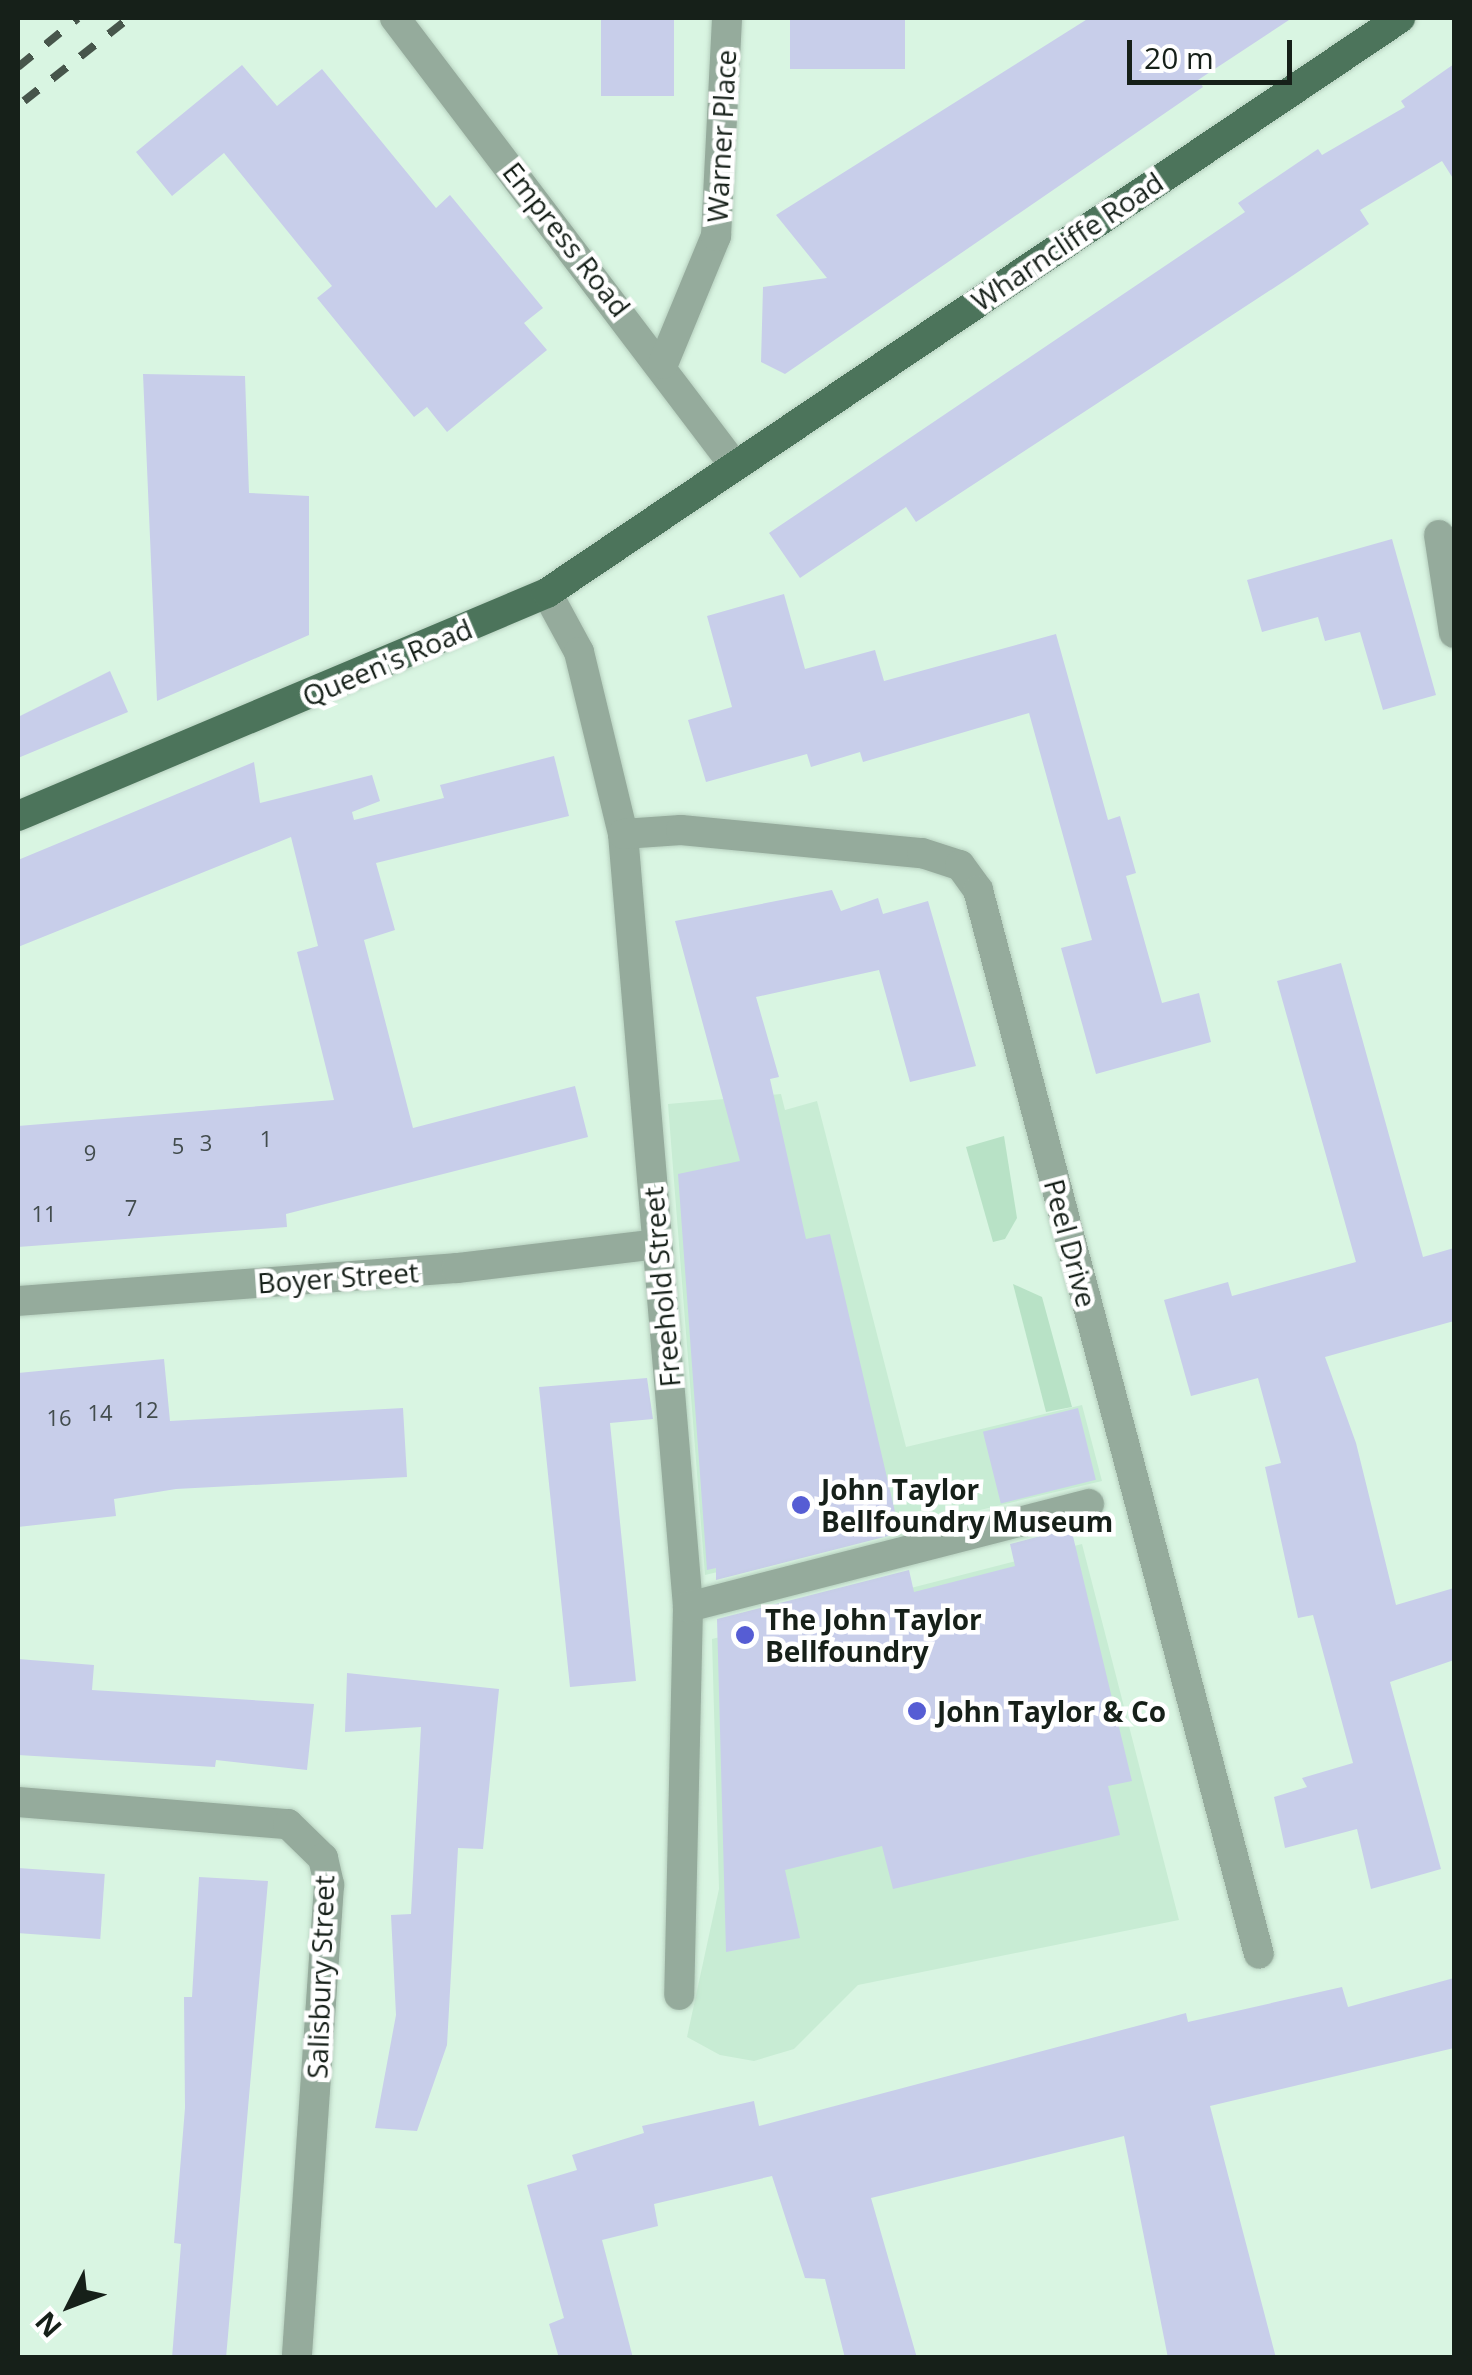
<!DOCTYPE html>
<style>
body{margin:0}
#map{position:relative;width:1472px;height:2375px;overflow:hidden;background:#d9f5e2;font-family:"Open Sans",sans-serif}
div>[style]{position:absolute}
.built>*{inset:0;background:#c8ecd4}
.green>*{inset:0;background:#b8e2c6}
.building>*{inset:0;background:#c8ceea;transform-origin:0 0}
.roads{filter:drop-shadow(0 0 2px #b6cfbe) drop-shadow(0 0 2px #b6cfbe)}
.street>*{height:30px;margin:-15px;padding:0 15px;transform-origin:15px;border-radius:15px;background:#95ab9c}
.primary>*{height:30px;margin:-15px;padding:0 15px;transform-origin:15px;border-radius:15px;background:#4c745b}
.rail>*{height:8px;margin-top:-4px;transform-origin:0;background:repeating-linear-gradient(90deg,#47554b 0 18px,transparent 0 36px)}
.dots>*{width:28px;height:28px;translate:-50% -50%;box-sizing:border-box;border:5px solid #fff;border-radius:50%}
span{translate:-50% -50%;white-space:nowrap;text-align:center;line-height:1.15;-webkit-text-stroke:9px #fff;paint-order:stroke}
.number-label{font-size:22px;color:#424c4d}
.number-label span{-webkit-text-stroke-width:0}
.street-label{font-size:28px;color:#162019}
.poi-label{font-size:28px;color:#162019;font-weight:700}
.left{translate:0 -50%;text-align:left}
.frame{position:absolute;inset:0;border:20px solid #162019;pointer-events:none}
.north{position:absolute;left:20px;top:2255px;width:100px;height:100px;-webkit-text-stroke:8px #fff;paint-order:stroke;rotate:228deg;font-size:28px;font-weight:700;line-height:40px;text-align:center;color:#162019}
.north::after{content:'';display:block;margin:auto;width:35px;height:45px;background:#162019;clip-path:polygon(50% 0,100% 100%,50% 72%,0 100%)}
.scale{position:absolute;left:1127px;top:40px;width:165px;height:45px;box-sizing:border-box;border:5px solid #162019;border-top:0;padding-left:12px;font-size:30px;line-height:35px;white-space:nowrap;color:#162019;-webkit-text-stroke:8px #fff;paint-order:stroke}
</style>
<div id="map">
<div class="built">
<div style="clip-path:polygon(781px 1094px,785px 1110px,817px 1101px,906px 1447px,1082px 1405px,1102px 1481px,705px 1575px,668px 1104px)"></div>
<div style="clip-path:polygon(1082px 1544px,1179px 1920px,858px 1985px,794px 2049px,754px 2061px,720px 2055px,687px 2037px,719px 1889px,712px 1639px)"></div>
</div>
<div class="green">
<div style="clip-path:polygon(1004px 1136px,1017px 1218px,1005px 1239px,993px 1242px,966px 1147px)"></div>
<div style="clip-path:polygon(1013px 1284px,1042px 1297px,1072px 1407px,1046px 1412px)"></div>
</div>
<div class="building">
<div style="left:601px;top:18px;width:73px;height:78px"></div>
<div style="left:790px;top:18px;width:115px;height:51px"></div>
<div style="clip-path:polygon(1089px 18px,1292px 18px,1198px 80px,1203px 87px,785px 374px,761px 362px,763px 287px,827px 278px,776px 215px)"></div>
<div style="clip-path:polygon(1454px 64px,1454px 180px,1442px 161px,1360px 210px,1369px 224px,1289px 278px,916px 522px,906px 507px,800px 578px,769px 533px,1245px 212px,1238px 203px,1318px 149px,1322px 155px,1405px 107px,1401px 101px)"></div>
<div style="clip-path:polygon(242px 65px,277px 106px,322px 69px,436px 208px,450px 195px,543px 308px,524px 323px,547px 350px,447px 432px,427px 407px,414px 417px,317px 298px,332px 286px,224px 153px,172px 196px,136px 152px)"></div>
<div style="clip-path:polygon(143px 374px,245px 376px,249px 493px,309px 496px,309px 635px,157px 701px)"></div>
<div style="clip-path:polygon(1392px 539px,1436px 695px,1383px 710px,1360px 632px,1325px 641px,1318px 617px,1262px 632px,1247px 580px)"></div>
<div style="clip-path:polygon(784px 594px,805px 669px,875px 650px,884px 681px,1056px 634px,1108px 820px,1120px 816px,1136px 873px,1126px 876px,1162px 1003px,1199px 993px,1211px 1042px,1096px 1074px,1061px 948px,1092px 940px,1029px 713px,863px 762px,860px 752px,811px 767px,807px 754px,706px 782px,688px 720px,732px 707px,707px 616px)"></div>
<div style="clip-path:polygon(110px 671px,128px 712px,18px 758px,18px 717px)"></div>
<div style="clip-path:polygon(554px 756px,569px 816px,376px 863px,395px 930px,364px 940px,413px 1128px,575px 1086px,588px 1137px,286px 1214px,287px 1227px,18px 1247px,18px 1126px,334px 1100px,297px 952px,318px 946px,291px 837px,18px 947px,18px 860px,254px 762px,260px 803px,372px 775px,380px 801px,352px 812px,354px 820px,444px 798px,440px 785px)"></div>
<div style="clip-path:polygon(832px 890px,841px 911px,878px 898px,883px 914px,928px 901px,976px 1066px,910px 1082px,879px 970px,756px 997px,779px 1077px,770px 1079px,806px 1239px,830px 1234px,900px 1533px,716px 1580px,716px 1568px,707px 1570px,678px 1174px,740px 1161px,675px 921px)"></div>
<div style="clip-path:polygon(1341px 963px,1423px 1257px,1454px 1248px,1454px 1321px,1325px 1357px,1356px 1443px,1396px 1605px,1454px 1588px,1454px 1660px,1390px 1682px,1441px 1869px,1371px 1889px,1357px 1829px,1285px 1848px,1274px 1797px,1307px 1787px,1302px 1778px,1353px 1763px,1313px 1615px,1298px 1618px,1265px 1467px,1281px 1463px,1258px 1378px,1191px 1396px,1164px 1300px,1228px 1282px,1232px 1296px,1356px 1262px,1277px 981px)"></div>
<div style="clip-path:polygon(164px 1359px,170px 1421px,403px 1408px,407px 1477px,176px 1489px,114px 1499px,116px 1516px,18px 1527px,18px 1373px)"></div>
<div style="clip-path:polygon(647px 1378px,653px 1419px,610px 1423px,636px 1681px,570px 1687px,539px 1387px)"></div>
<div style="left:1078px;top:1408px;width:74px;height:98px;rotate:76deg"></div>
<div style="clip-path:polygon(1071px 1528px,1132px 1781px,1108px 1786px,1120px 1835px,893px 1889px,882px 1846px,785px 1870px,800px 1938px,726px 1952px,717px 1619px,909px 1570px,914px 1592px,1015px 1566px,1010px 1544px)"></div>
<div style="clip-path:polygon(18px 1659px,94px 1665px,92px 1690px,314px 1704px,307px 1770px,216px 1760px,215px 1767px,18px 1755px)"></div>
<div style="clip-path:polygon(347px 1673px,499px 1689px,483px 1849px,458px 1848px,447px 2045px,417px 2131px,375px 2128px,396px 2015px,391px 1915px,411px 1914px,421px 1727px,345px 1732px)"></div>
<div style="left:18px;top:1868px;width:87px;height:65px;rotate:4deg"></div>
<div style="clip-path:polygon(199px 1877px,268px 1881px,226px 2358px,172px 2358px,181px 2244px,174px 2243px,185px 2108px,184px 1997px,192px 1997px)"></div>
<div style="clip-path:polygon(1454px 1978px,1454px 2048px,1210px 2106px,1276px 2358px,1168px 2358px,1124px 2136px,871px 2198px,917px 2358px,845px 2358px,825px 2279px,805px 2278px,772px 2176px,654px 2204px,658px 2226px,602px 2240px,633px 2358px,559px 2358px,549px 2324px,564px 2318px,527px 2185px,577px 2170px,572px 2155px,644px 2133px,642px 2126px,754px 2101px,759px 2126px,1186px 2013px,1188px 2022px,1342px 1987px,1348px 2007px)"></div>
</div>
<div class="roads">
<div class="street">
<div style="left:395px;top:18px;width:561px;rotate:52.82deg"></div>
<div style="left:663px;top:364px;width:139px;rotate:-67.5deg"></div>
<div style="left:716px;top:236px;width:218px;rotate:-87.1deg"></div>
<div style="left:1439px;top:535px;width:99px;rotate:81.3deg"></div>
<div style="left:547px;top:593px;width:67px;rotate:61.5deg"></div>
<div style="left:579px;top:652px;width:187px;rotate:76.4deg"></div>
<div style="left:623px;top:834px;width:776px;rotate:85.19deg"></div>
<div style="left:688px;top:1607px;width:388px;rotate:91.3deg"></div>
<div style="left:623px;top:834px;width:58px;rotate:-3.9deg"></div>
<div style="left:681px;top:830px;width:242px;rotate:5.5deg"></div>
<div style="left:922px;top:853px;width:40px;rotate:18deg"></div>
<div style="left:960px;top:865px;width:31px;rotate:54deg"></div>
<div style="left:978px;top:890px;width:1100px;rotate:75.21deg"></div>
<div style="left:18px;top:1301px;width:440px;rotate:-4.3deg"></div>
<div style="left:457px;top:1268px;width:201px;rotate:-6.8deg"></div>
<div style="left:688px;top:1607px;width:414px;rotate:-14.4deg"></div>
<div style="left:18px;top:1802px;width:271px;rotate:4.7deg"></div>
<div style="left:288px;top:1824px;width:49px;rotate:44.2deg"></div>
<div style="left:323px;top:1858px;width:28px;rotate:77deg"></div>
<div style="left:329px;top:1885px;width:474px;rotate:93.9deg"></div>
</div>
<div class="primary">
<div style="left:18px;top:816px;width:574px;rotate:-22.86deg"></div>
<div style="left:547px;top:593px;width:1029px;rotate:-33.98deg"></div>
</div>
</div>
<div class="rail">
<div style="left:18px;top:67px;width:77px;rotate:-39.2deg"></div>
<div style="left:24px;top:101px;width:134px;rotate:-38.3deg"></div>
</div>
<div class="dots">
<div style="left:801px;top:1505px;background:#565dd4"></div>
<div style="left:745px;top:1635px;background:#565dd4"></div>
<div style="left:917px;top:1711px;background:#565dd4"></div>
</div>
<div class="number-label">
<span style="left:266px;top:1139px">1</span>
<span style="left:206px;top:1143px">3</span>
<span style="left:178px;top:1146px">5</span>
<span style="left:90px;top:1153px">9</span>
<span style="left:131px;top:1208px">7</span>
<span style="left:44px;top:1214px">11</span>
<span style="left:146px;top:1410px">12</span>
<span style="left:100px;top:1413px">14</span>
<span style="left:59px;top:1418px">16</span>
</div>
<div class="street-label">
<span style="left:721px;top:136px;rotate:-87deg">Warner Place</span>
<span style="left:567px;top:239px;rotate:52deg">Empress Road</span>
<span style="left:1067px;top:241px;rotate:-34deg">Wharncliffe Road</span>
<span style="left:387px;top:662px;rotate:-23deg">Queen's Road</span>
<span style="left:1071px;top:1243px;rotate:75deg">Peel Drive</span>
<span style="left:338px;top:1277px;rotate:-4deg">Boyer Street</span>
<span style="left:661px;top:1287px;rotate:-95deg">Freehold Street</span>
<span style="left:320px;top:1977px;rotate:-88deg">Salisbury Street</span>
</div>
<div class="poi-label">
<span class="left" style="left:821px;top:1505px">John Taylor<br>Bellfoundry Museum</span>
<span class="left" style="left:765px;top:1635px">The John Taylor<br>Bellfoundry</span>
<span class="left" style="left:937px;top:1711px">John Taylor &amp; Co</span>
</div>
<div class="frame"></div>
<div class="north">N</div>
<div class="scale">20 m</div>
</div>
